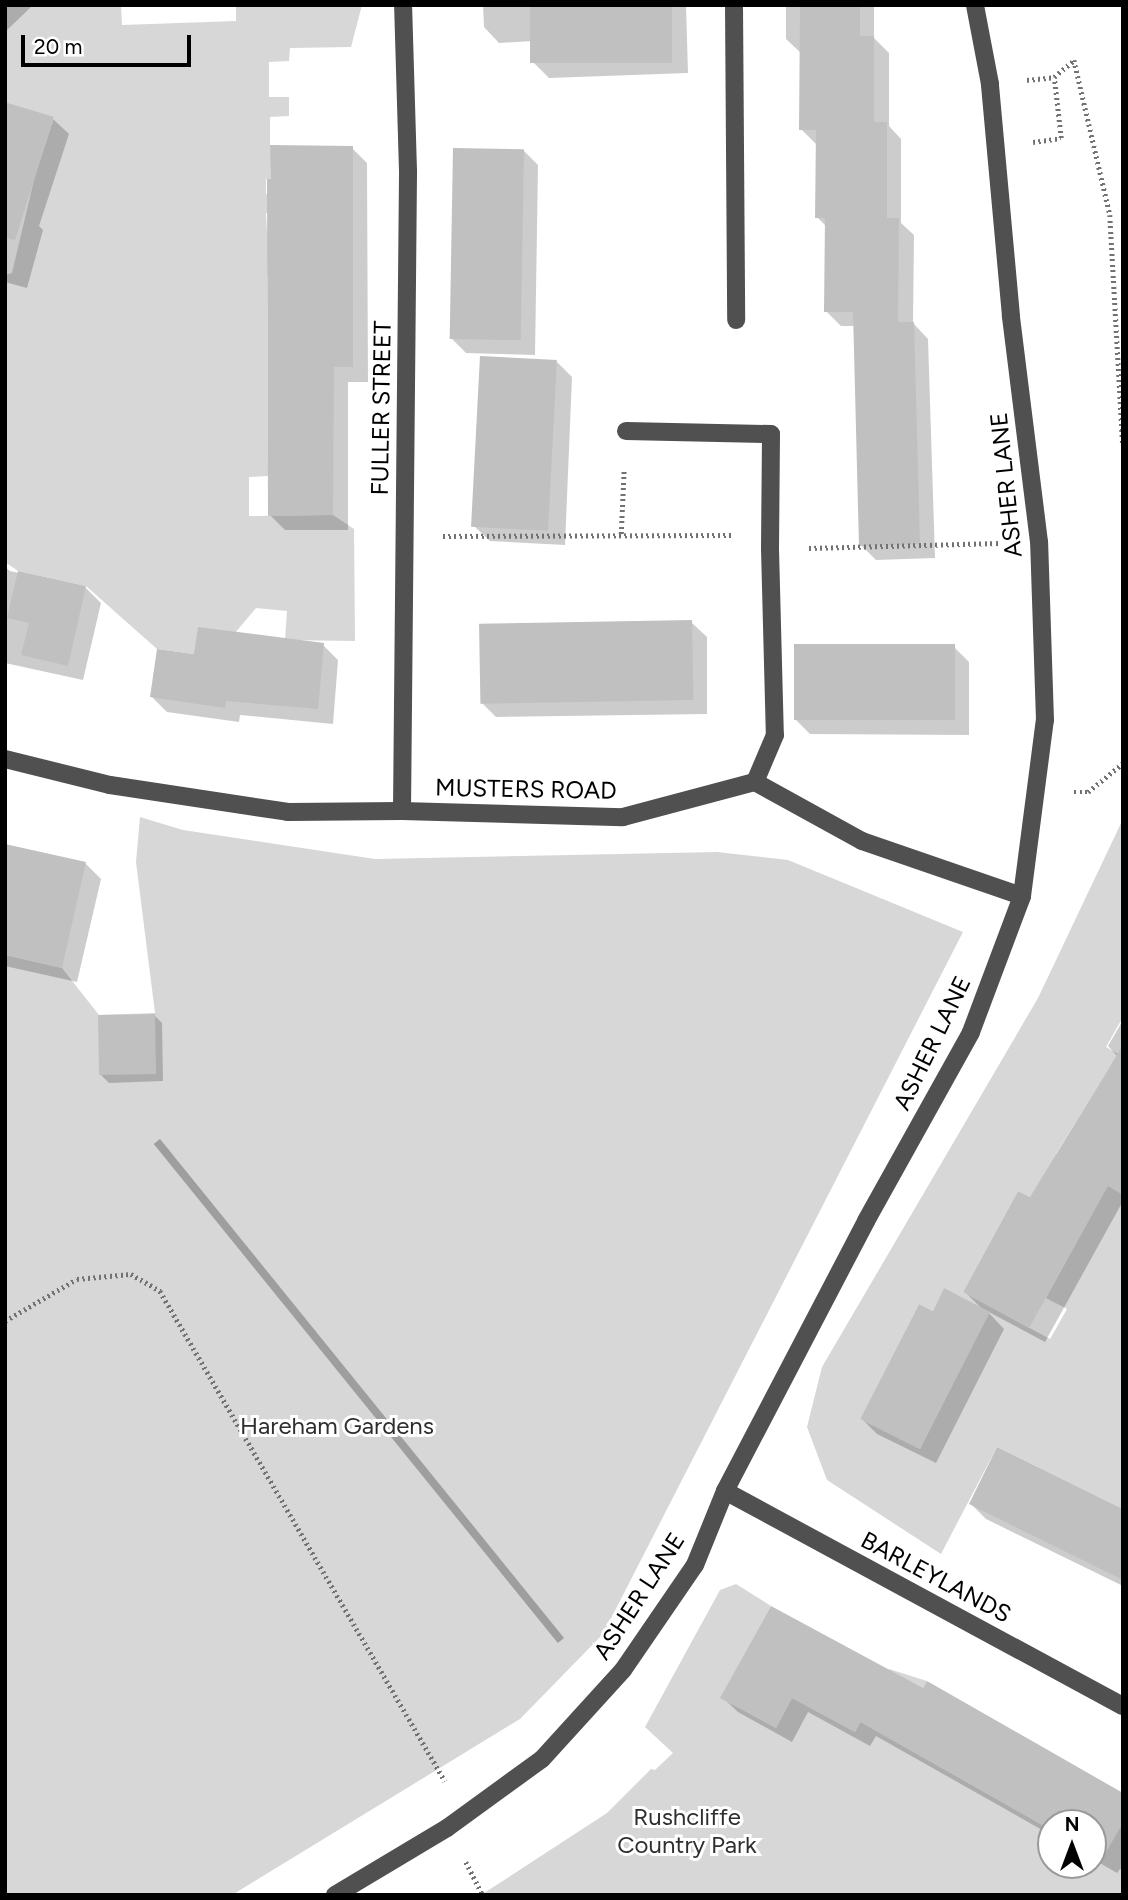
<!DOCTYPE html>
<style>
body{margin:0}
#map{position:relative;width:1128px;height:1900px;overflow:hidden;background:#fff;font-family:Figtree,sans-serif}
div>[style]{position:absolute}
.green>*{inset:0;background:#d7d7d7}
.water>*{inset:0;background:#9e9e9e;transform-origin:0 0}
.shadow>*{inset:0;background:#0003}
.building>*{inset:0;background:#c0c0c0;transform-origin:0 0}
.path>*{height:4.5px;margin-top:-2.25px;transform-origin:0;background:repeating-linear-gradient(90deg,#727272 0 2px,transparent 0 5.5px)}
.minor>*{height:18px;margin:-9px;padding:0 9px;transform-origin:9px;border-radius:9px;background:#505050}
span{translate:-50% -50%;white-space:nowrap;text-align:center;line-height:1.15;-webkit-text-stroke:6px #fff;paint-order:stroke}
.street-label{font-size:24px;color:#000}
.park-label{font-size:24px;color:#2e2e2e}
.frame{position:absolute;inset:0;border:7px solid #000;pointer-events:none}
.north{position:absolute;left:1037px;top:1809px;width:70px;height:70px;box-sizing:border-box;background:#fff;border:2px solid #999;border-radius:50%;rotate:0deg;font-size:19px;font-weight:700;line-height:28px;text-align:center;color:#000}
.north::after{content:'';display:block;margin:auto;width:24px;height:32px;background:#000;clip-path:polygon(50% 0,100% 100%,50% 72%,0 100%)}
.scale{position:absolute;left:21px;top:35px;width:170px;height:32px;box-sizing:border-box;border:4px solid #000;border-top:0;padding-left:9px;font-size:21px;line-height:24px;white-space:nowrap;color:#000;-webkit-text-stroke:5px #fff;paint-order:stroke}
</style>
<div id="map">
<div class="green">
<div style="clip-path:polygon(5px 5px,121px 5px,122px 25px,236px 21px,236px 5px,362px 5px,351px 47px,290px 48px,289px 61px,269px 62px,269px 97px,289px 97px,289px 116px,270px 117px,270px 152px,289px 178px,266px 179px,266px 194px,292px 194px,292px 212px,266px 213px,267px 232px,288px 232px,267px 276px,268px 476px,249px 477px,249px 516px,333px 515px,354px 529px,355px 641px,285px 640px,287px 611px,256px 608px,235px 633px,194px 654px,157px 649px,86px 586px,18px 571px,5px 562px,5px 275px,12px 273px,35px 176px,54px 118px,5px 102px)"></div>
<div style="clip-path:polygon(140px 817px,183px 830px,375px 859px,717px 852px,788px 860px,963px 932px,603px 1634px,520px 1719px,232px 1895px,5px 1895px,5px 955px,62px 968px,99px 1015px,155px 1013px,136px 862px)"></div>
<div style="clip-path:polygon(evenodd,1123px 819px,1123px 1017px,1106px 1047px,1123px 1057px,1109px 1068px,1056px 1154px,1110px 1187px,1123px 1166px,1123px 1509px,997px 1447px,941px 1554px,827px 1480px,807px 1427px,822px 1367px,1038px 998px,1123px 819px,1018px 1191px,1036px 1200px,1096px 1207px,1046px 1298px,1067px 1309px,1050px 1339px,963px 1292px,1018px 1191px,1123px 819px,944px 1289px,989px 1312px,920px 1449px,860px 1419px,919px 1304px,933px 1311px,944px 1289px)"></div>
<div style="clip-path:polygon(736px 1584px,771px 1606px,721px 1698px,776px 1728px,792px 1698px,855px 1732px,889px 1669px,927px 1681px,893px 1740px,1051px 1830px,1051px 1865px,1093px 1865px,1093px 1854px,1123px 1823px,1123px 1895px,481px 1895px,607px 1813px,651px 1769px,655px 1770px,673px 1753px,645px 1727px,720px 1590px)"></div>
</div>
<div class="water">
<div style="left:160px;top:1139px;width:642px;height:8px;rotate:51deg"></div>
</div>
<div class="shadow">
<div style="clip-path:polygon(5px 5px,33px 5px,5px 32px)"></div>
<div style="clip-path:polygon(483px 5px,686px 5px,688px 73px,549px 78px,533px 62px,533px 41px,499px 43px,484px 27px)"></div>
<div style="clip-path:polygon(786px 5px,874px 5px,874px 38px,889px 53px,889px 126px,901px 139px,901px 223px,914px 235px,913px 323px,928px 339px,935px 558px,876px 560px,861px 545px,856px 326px,841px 326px,826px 311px,826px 226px,817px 217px,816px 144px,801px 129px,802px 54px,786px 39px)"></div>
<div style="clip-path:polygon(5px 104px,53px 119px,69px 134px,39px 226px,43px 230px,27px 288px,5px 282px)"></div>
<div style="clip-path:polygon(352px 148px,367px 163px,368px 382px,348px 382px,348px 530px,285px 530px,270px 515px)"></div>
<div style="clip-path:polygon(523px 150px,538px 165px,535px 355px,466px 353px,451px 338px)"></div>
<div style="clip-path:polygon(557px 362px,572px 377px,565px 545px,490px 541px,474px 526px)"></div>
<div style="clip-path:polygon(5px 567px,10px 571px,86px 588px,101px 603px,83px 680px,5px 663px)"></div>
<div style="clip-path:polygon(691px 622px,707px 637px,707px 714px,496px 717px,481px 702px)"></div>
<div style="clip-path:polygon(323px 645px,338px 660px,333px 724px,240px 715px,239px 722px,167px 712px,152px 697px,196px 656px)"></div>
<div style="clip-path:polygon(954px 647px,969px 662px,969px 735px,810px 734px,795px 719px)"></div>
<div style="clip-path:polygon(5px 846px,86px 864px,101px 879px,77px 982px,5px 966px)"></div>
<div style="clip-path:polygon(154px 1015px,162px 1023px,163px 1081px,109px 1083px,101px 1075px)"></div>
<div style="clip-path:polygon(1123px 1020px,1123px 1201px,1045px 1342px,987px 1311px,1004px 1329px,936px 1463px,877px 1434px,862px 1419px,934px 1314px,982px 1309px,965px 1292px,1030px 1199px,1118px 1057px,1108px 1046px)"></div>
<div style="clip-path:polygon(971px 1504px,1123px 1510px,1123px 1586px,986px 1519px)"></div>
<div style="clip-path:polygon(923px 1690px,1123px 1795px,1123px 1870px,1120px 1869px,1117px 1873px,1093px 1859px,1093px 1823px,1051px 1823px,1051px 1835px,876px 1736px,870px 1746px,808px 1712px,792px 1742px,738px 1712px,722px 1697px)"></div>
</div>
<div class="building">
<div style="left:530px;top:5px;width:142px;height:58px"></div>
<div style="clip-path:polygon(800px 5px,860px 5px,860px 36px,874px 36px,874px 122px,887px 122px,887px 218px,899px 218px,898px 322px,914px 322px,920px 544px,859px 546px,853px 312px,824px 312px,825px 218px,815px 218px,816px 130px,799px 130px)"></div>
<div style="clip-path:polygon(5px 102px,54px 117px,15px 240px,5px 238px)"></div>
<div style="clip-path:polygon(270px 145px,353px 146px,353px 367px,334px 367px,333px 515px,268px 516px,267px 179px,271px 179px)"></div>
<div style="left:453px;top:148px;width:71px;height:191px;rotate:1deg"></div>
<div style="left:480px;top:356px;width:77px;height:171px;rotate:3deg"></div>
<div style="clip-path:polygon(18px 571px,86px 586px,68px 666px,21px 655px,29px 623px,7px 618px)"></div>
<div style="left:692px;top:620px;width:80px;height:213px;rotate:89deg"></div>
<div style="clip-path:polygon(198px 627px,324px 643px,318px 709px,226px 701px,225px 708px,150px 697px,157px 649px,194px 654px)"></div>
<div style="left:794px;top:644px;width:161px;height:76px"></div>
<div style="clip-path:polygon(5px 844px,86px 862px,62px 968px,5px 955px)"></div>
<div style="left:155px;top:1014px;width:60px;height:57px;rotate:89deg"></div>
<div style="clip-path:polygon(1123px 1045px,1123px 1195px,1108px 1186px,1029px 1328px,963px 1292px,1018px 1191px,1030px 1197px)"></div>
<div style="clip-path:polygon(944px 1288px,990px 1312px,920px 1449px,860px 1419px,919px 1304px,933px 1311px)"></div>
<div style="clip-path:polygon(997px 1447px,1123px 1509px,1123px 1580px,969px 1504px)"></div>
<div style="clip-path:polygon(771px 1606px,923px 1688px,927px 1681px,1123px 1793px,1123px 1823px,1102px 1859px,1093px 1854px,1093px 1823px,1051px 1823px,1051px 1830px,860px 1722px,855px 1732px,792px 1698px,776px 1728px,720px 1698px)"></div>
</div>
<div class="path">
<div style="left:1027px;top:80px;width:27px;rotate:-6deg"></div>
<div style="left:1033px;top:142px;width:28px;rotate:-8deg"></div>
<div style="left:1061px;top:138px;width:61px;rotate:-96.5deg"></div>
<div style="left:1054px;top:77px;width:26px;rotate:-40deg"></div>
<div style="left:1074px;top:60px;width:159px;rotate:76.9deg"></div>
<div style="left:1110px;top:215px;width:229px;rotate:86.8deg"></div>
<div style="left:621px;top:534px;width:65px;rotate:-87.4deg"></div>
<div style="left:443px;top:536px;width:289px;rotate:-0.2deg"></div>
<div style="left:809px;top:548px;width:191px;rotate:-1.5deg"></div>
<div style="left:1074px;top:792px;width:14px"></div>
<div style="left:1088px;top:792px;width:45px;rotate:-39.6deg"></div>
<div style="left:5px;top:1321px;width:83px;rotate:-30.3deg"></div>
<div style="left:77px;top:1279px;width:54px;rotate:-5.3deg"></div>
<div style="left:131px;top:1274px;width:34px;rotate:30deg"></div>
<div style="left:160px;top:1291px;width:567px;rotate:59.82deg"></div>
<div style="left:466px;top:1862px;width:37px;rotate:63deg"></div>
</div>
<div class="minor">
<div style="left:734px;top:5px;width:315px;rotate:89.6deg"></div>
<div style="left:626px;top:431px;width:145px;rotate:1.2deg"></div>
<div style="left:771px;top:434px;width:115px;rotate:90.5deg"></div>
<div style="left:770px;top:549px;width:186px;rotate:88.5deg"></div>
<div style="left:775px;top:735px;width:51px;rotate:113.1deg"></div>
<div style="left:5px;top:759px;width:108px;rotate:13.9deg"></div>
<div style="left:110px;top:785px;width:180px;rotate:8.6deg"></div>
<div style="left:288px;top:812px;width:114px;rotate:-0.5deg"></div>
<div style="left:402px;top:811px;width:221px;rotate:1.6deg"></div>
<div style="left:623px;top:817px;width:137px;rotate:-14.9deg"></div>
<div style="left:755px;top:782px;width:122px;rotate:28.9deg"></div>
<div style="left:862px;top:841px;width:169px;rotate:19deg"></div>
<div style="left:402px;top:811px;width:640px;rotate:-89.46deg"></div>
<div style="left:408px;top:171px;width:166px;rotate:-91.7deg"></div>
<div style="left:725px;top:1491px;width:452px;rotate:28.4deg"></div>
<div style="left:335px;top:1895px;width:131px;rotate:-30.9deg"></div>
<div style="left:447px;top:1828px;width:117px;rotate:-36deg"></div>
<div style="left:542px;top:1759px;width:120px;rotate:-47.7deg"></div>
<div style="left:623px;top:1670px;width:127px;rotate:-55.6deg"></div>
<div style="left:695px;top:1565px;width:80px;rotate:-67.9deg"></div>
<div style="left:725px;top:1491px;width:305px;rotate:-62.4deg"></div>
<div style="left:866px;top:1221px;width:216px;rotate:-60.9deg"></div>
<div style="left:971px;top:1032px;width:145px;rotate:-69.4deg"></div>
<div style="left:1022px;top:896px;width:177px;rotate:-82.6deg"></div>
<div style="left:1045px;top:720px;width:178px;rotate:-91.9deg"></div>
<div style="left:1039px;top:542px;width:228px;rotate:-97.1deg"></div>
<div style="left:1011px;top:316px;width:233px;rotate:-95.2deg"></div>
<div style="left:990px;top:84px;width:80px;rotate:-100.8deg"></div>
</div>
<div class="street-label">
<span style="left:381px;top:408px;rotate:-89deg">FULLER STREET</span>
<span style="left:1006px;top:485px;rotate:-96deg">ASHER LANE</span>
<span style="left:526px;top:789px;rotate:1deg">MUSTERS ROAD</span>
<span style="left:932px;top:1043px;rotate:-64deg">ASHER LANE</span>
<span style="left:936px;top:1577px;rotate:28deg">BARLEYLANDS</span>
<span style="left:639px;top:1596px;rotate:-57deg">ASHER LANE</span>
</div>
<div class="park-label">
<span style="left:337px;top:1426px">Hareham Gardens</span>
<span style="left:687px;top:1831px">Rushcliffe<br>Country Park</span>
</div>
<div class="frame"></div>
<div class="north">N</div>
<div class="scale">20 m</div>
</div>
